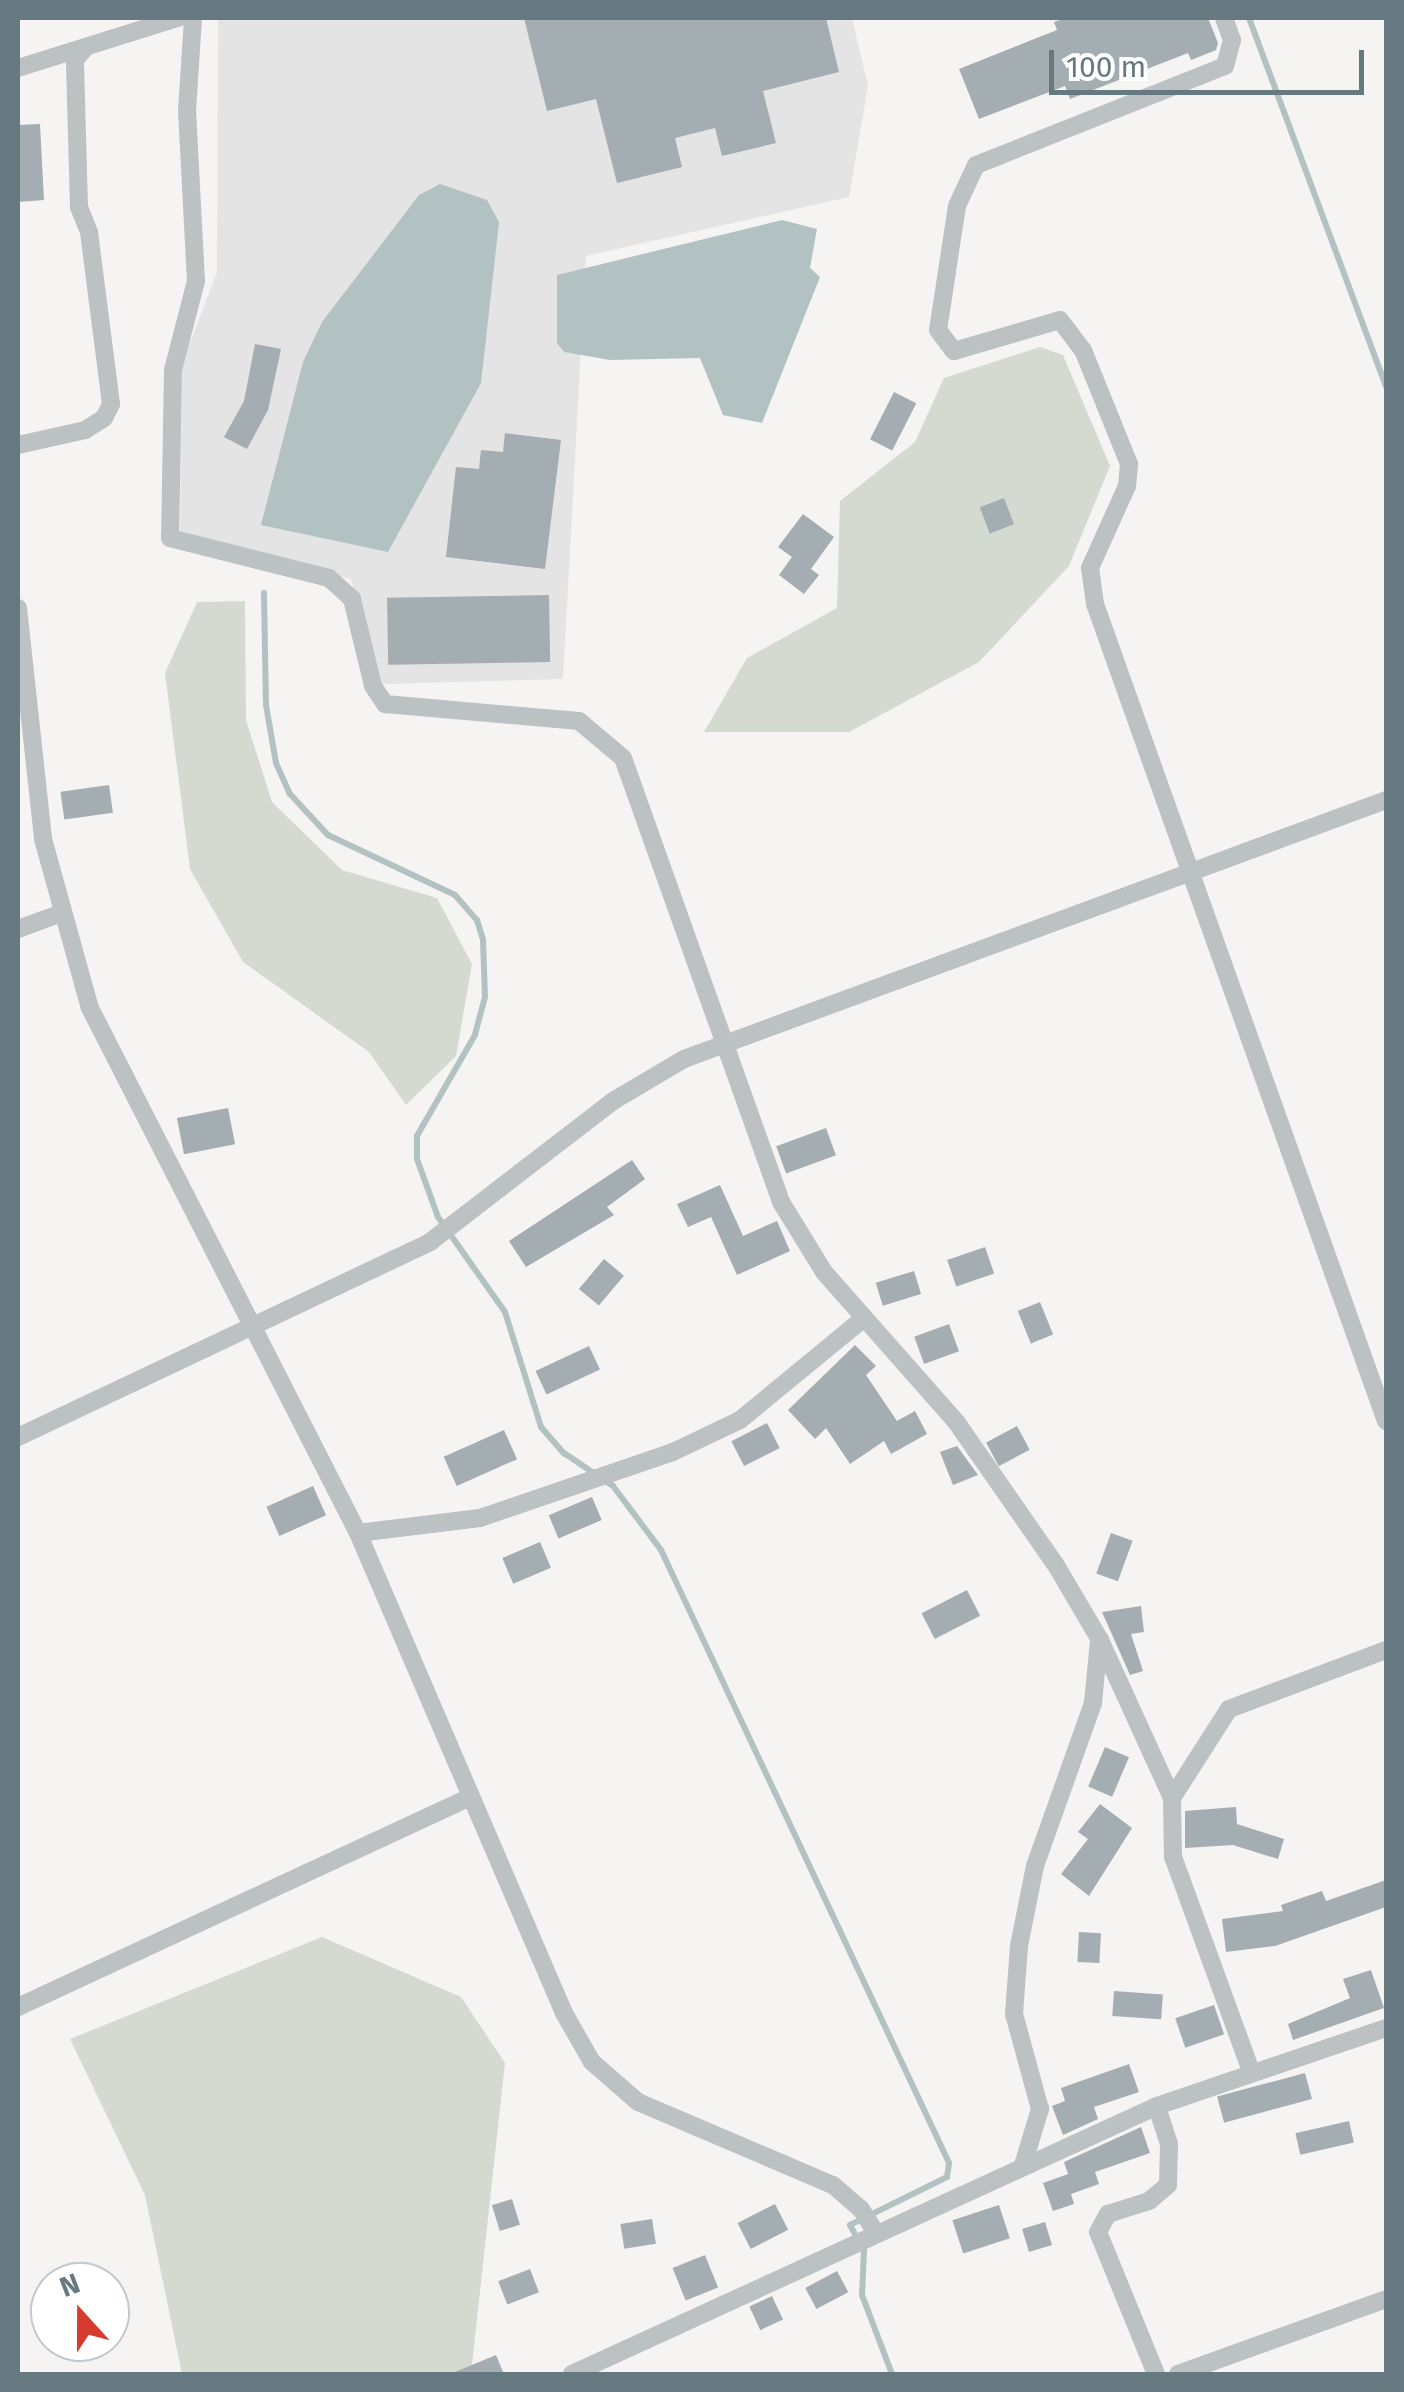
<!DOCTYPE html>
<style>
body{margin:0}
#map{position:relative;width:1404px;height:2392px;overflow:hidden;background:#f5f4f2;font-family:"Fira Sans",sans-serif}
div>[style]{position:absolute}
.built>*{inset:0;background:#e3e4e3}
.green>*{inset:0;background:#d5dad1}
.water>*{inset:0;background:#b2c2c3}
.stream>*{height:6px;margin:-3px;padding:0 3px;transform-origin:3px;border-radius:3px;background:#b2c2c3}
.building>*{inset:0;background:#a4adb1;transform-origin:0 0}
.street>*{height:18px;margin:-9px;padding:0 9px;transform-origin:9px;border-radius:9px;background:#bcc1c3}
span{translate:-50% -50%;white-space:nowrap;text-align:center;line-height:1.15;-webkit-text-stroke:10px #fff;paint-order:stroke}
.frame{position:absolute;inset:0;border:20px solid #667981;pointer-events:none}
.north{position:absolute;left:30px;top:2262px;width:100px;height:100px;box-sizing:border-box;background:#fff;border:2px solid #c2c9cd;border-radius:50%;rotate:339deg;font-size:28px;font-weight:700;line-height:40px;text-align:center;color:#667981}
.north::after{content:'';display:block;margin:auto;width:35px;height:45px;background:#d73b2f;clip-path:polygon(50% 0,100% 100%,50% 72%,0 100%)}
.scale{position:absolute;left:1049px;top:50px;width:315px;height:45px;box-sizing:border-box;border:5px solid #667981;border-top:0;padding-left:12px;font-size:30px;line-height:35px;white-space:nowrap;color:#667981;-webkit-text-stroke:8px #fff;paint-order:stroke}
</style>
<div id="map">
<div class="built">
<div style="clip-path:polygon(218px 18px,852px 18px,868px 86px,849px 197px,586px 256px,563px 679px,381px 684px,351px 579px,180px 535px,182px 363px,217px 272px)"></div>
</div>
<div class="green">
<div style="clip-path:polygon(1040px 347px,1063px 355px,1110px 466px,1069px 566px,979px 662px,849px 732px,704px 732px,747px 658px,837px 608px,840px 501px,915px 442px,944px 378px)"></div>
<div style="clip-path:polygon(245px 601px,246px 720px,272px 802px,342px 870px,437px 898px,472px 964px,456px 1056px,406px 1105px,369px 1052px,243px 962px,190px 869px,165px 673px,197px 602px)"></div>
<div style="clip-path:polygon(322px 1937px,461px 1997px,505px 2063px,471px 2374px,182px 2374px,145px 2195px,70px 2039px)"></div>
</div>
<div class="water">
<div style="clip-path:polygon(440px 184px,487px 200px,499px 222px,481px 383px,388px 552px,261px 525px,303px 362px,322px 322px,419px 195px)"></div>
<div style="clip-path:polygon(782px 220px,817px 229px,810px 268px,820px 277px,762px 423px,723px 415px,700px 358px,610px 360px,564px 352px,557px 343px,557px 275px)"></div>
</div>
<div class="stream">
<div style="left:1249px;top:18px;width:393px;rotate:69.6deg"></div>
<div style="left:264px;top:593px;width:112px;rotate:89deg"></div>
<div style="left:266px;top:705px;width:59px;rotate:80.2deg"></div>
<div style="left:276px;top:763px;width:34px;rotate:66deg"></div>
<div style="left:290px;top:794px;width:56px;rotate:47.2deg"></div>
<div style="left:328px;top:835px;width:140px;rotate:25.3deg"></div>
<div style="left:455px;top:895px;width:33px;rotate:49deg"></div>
<div style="left:477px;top:920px;width:21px;rotate:73deg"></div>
<div style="left:483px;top:940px;width:57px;rotate:88deg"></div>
<div style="left:485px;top:997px;width:39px;rotate:105deg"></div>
<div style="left:475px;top:1035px;width:116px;rotate:119.9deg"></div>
<div style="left:417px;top:1136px;width:23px;rotate:90deg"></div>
<div style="left:417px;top:1159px;width:62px;rotate:70.1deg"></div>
<div style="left:438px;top:1217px;width:116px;rotate:54.8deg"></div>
<div style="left:505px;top:1312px;width:121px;rotate:72.6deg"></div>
<div style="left:541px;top:1427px;width:35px;rotate:49deg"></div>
<div style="left:564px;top:1453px;width:59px;rotate:34deg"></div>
<div style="left:613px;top:1486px;width:80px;rotate:53.1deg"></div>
<div style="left:661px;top:1550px;width:677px;rotate:64.83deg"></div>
<div style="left:949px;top:2163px;width:14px;rotate:98deg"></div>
<div style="left:947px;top:2177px;width:108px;rotate:153.7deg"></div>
<div style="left:850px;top:2225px;width:29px;rotate:61deg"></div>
<div style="left:864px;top:2250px;width:45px;rotate:92.5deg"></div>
<div style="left:862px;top:2295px;width:85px;rotate:69.2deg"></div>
</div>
<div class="building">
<div style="clip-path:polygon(524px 18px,826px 18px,839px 72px,763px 91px,776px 143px,722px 156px,715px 128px,675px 138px,682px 167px,617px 183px,596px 99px,547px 111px)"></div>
<div style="clip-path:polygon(1066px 18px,1208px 18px,1218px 43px,1216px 50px,1191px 60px,1188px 53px,1070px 99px,1065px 86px,979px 119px,959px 69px,1057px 30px,1054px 22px)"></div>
<div style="clip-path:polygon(40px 124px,44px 200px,18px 202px,18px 125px)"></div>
<div style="clip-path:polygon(255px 344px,281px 349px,268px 410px,247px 449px,224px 437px,244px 401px)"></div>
<div style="left:894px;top:392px;width:25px;height:53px;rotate:27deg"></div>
<div style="clip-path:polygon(505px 433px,561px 440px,545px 569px,446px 557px,456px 467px,479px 469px,481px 450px,503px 452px)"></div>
<div style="left:1004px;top:498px;width:28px;height:26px;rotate:69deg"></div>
<div style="clip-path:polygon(803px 514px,834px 537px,811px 569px,819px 575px,804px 594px,779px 575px,792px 557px,778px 547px)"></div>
<div style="left:549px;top:595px;width:67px;height:162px;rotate:89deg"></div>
<div style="left:109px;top:785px;width:28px;height:49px;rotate:82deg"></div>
<div style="left:228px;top:1108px;width:37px;height:52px;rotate:79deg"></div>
<div style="left:826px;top:1128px;width:29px;height:53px;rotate:70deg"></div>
<div style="clip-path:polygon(632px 1160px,645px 1179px,607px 1207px,614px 1215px,526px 1267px,509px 1241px)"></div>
<div style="clip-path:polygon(720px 1185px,743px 1236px,777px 1221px,790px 1251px,737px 1275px,711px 1217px,688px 1227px,677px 1204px)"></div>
<div style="left:985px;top:1247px;width:28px;height:40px;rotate:71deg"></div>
<div style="left:604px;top:1259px;width:26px;height:39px;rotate:40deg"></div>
<div style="left:914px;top:1271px;width:24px;height:40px;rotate:73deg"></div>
<div style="left:1040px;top:1302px;width:35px;height:24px;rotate:68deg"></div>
<div style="left:949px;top:1324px;width:29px;height:37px;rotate:70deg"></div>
<div style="clip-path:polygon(855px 1345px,876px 1366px,866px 1375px,897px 1421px,915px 1411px,927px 1434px,891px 1454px,884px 1441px,850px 1464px,826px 1428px,815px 1439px,788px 1410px)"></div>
<div style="left:589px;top:1346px;width:26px;height:59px;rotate:65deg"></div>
<div style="left:767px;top:1423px;width:28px;height:40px;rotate:63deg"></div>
<div style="left:1017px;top:1426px;width:27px;height:35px;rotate:62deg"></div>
<div style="left:504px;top:1430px;width:32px;height:66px;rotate:66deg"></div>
<div style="clip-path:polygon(957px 1446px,978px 1475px,953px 1485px,940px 1452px)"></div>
<div style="left:313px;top:1486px;width:32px;height:51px;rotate:66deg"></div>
<div style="left:592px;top:1497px;width:25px;height:47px;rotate:67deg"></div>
<div style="left:1111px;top:1533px;width:23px;height:43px;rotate:20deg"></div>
<div style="left:540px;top:1542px;width:28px;height:41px;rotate:67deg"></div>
<div style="left:967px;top:1590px;width:29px;height:51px;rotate:63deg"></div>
<div style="clip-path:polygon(1141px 1606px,1144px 1632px,1131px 1634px,1143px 1671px,1130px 1675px,1102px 1612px)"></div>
<div style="left:1105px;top:1747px;width:26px;height:43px;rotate:23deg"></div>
<div style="clip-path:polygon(1100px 1804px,1132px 1828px,1089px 1896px,1061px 1874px,1088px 1839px,1078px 1832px)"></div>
<div style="clip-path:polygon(1236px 1807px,1237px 1824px,1284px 1839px,1278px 1859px,1233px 1845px,1185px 1848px,1185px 1811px)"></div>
<div style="clip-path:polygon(1386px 1880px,1386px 1907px,1275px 1946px,1226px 1952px,1222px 1919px,1283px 1911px,1281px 1905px,1322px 1891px,1326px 1901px)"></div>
<div style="left:1079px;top:1932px;width:22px;height:30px;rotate:3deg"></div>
<div style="clip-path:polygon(1371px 1970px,1384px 2008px,1293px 2040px,1288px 2024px,1350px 1998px,1343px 1979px)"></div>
<div style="left:1114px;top:1991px;width:49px;height:25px;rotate:4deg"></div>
<div style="left:1214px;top:2005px;width:31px;height:41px;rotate:71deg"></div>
<div style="clip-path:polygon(1129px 2064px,1139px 2092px,1094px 2107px,1098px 2119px,1063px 2135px,1052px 2106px,1065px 2101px,1061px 2088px)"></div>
<div style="left:1305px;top:2073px;width:27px;height:91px;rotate:75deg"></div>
<div style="left:1349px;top:2121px;width:22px;height:55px;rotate:77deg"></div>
<div style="clip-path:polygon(1141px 2127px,1150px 2153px,1095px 2172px,1099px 2184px,1071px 2194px,1074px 2204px,1053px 2211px,1043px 2183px,1068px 2174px,1064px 2162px)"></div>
<div style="left:512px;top:2199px;width:27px;height:21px;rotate:73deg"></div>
<div style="left:775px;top:2204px;width:29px;height:42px;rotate:63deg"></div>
<div style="left:999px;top:2205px;width:35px;height:49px;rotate:72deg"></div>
<div style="left:652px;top:2219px;width:25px;height:32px;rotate:81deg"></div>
<div style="left:1045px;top:2222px;width:24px;height:24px;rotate:73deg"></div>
<div style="left:705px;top:2255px;width:35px;height:35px;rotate:68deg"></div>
<div style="left:530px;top:2269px;width:25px;height:34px;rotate:69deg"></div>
<div style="left:837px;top:2271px;width:24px;height:36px;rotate:62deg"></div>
<div style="left:772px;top:2296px;width:26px;height:25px;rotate:65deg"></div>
<div style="clip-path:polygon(496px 2355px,504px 2374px,450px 2374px)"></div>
</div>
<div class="street">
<div style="left:193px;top:18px;width:92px;rotate:93.7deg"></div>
<div style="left:187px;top:110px;width:171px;rotate:87deg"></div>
<div style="left:196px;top:281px;width:92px;rotate:104.5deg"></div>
<div style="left:173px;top:370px;width:168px;rotate:91deg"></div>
<div style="left:170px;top:538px;width:164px;rotate:14.1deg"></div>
<div style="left:329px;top:578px;width:31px;rotate:42deg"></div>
<div style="left:352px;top:599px;width:89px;rotate:76.4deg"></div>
<div style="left:373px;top:686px;width:22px;rotate:56deg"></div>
<div style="left:385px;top:704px;width:195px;rotate:5deg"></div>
<div style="left:579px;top:721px;width:57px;rotate:40.1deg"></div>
<div style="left:623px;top:758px;width:471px;rotate:70.4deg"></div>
<div style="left:781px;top:1202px;width:82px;rotate:58.4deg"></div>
<div style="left:824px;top:1272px;width:201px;rotate:48.6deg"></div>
<div style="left:957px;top:1423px;width:175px;rotate:55.2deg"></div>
<div style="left:1057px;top:1567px;width:85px;rotate:59.5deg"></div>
<div style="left:1100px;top:1640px;width:174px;rotate:65.5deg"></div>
<div style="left:1224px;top:18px;width:23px;rotate:70deg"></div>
<div style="left:1232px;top:40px;width:27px;rotate:105deg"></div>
<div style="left:1225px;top:66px;width:268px;rotate:158.3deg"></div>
<div style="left:976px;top:165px;width:45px;rotate:114.9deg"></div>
<div style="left:957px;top:206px;width:125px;rotate:98.7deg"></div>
<div style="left:938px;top:330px;width:26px;rotate:53deg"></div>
<div style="left:954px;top:351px;width:110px;rotate:-16.3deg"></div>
<div style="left:1060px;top:320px;width:38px;rotate:53deg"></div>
<div style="left:1083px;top:350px;width:123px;rotate:68deg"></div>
<div style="left:1129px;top:464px;width:22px;rotate:95deg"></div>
<div style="left:1127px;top:486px;width:90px;rotate:114.3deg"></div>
<div style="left:1090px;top:568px;width:36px;rotate:82deg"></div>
<div style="left:1095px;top:604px;width:867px;rotate:70.4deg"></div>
<div style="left:18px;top:68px;width:168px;rotate:-17.4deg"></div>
<div style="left:18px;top:445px;width:69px;rotate:-12.6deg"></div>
<div style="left:85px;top:430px;width:22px;rotate:-32deg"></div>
<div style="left:104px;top:418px;width:16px;rotate:-63deg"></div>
<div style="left:111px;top:404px;width:173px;rotate:-97.3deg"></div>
<div style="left:89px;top:232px;width:27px;rotate:-112deg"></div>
<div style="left:79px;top:207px;width:147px;rotate:-91.6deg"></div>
<div style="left:75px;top:60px;width:17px;rotate:-50deg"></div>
<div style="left:18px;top:608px;width:232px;rotate:83.8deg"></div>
<div style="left:43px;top:839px;width:175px;rotate:74.5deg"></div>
<div style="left:90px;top:1008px;width:589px;rotate:62.96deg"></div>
<div style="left:358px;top:1533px;width:522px;rotate:66.77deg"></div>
<div style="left:564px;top:2013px;width:56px;rotate:60.3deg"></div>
<div style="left:592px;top:2062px;width:61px;rotate:41deg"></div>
<div style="left:638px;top:2102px;width:212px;rotate:23.1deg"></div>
<div style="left:833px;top:2185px;width:37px;rotate:41deg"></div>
<div style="left:861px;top:2209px;width:28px;rotate:58deg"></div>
<div style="left:18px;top:929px;width:44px;rotate:-20.1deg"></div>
<div style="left:18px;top:1437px;width:456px;rotate:-25.3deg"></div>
<div style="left:430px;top:1242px;width:231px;rotate:-37.6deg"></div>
<div style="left:613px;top:1101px;width:82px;rotate:-30.6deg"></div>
<div style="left:684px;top:1059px;width:748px;rotate:-20.25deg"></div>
<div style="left:358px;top:1533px;width:123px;rotate:-7deg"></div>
<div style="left:480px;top:1518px;width:204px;rotate:-18.9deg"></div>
<div style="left:673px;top:1452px;width:74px;rotate:-25.5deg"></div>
<div style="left:740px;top:1420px;width:159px;rotate:-39.4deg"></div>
<div style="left:18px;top:2007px;width:499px;rotate:-24.9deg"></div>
<div style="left:1251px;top:2071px;width:228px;rotate:-110deg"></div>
<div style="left:1173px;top:1857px;width:59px;rotate:-91deg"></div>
<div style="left:1172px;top:1798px;width:106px;rotate:-57.4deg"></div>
<div style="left:1229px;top:1709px;width:168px;rotate:-20.6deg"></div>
<div style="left:1023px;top:2165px;width:59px;rotate:-73.1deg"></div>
<div style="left:1040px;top:2109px;width:98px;rotate:-105.3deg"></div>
<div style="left:1014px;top:2014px;width:68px;rotate:-85.8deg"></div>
<div style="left:1019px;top:1946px;width:82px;rotate:-78.7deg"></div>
<div style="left:1035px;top:1866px;width:173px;rotate:-70.4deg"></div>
<div style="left:1093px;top:1703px;width:62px;rotate:-84.5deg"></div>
<div style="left:572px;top:2374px;width:643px;rotate:-24.61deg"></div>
<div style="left:1157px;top:2106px;width:242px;rotate:-18.8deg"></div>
<div style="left:1156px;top:2374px;width:153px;rotate:-112.2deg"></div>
<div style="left:1098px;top:2232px;width:21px;rotate:-61deg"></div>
<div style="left:1108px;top:2214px;width:43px;rotate:-17.6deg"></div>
<div style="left:1149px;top:2201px;width:25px;rotate:-40deg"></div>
<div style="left:1168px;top:2185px;width:41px;rotate:-88.6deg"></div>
<div style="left:1169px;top:2144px;width:40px;rotate:-108deg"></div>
<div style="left:1178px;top:2374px;width:221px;rotate:-19.8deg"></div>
</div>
<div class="frame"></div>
<div class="north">N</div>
<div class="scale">100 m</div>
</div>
